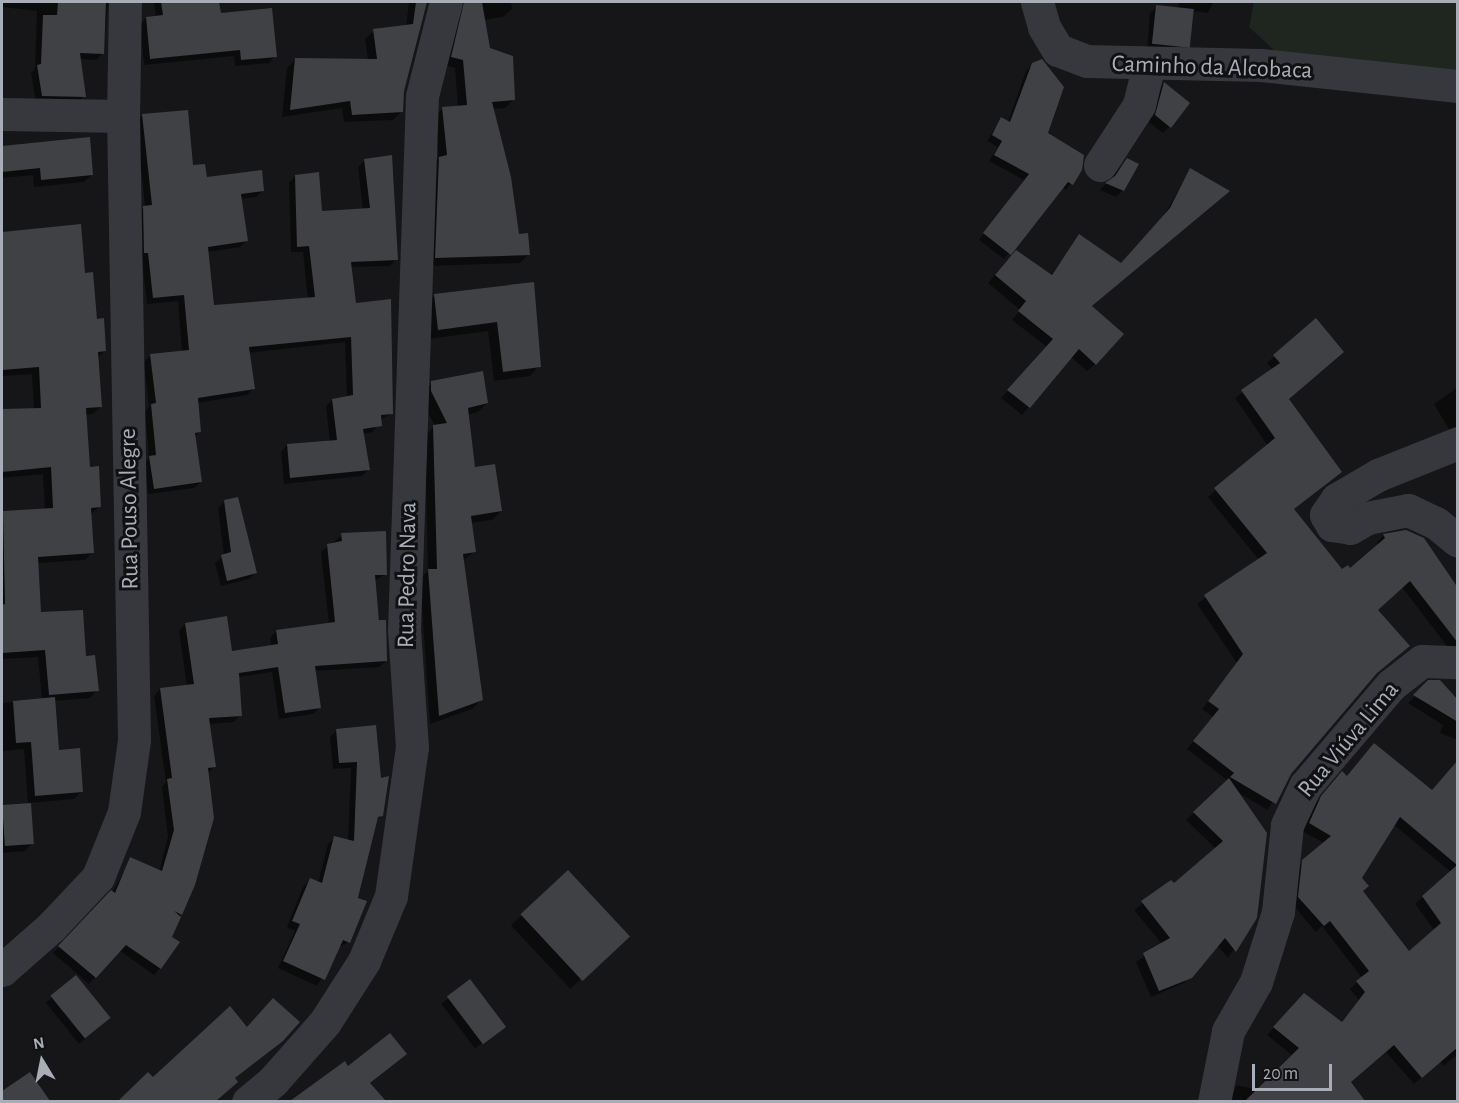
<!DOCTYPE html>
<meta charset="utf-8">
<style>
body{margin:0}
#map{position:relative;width:1459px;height:1103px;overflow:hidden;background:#161618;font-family:"Alegreya Sans",sans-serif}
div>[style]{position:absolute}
.green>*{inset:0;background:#1e261f}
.shadow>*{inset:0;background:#0007;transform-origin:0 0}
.building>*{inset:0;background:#404145;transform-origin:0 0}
.minor>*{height:33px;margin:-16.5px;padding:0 16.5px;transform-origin:16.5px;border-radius:16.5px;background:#37383d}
span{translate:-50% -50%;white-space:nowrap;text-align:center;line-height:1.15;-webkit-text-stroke:6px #111113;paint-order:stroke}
.street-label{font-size:24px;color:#a8adb8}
.frame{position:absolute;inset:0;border:3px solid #a8adb8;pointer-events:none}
.north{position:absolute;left:12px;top:1031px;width:60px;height:60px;-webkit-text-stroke:4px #111113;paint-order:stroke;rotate:350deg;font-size:16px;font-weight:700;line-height:24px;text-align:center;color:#a8adb8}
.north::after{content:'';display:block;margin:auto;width:21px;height:27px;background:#a8adb8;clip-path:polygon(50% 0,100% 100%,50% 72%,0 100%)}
.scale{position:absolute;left:1252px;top:1064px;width:80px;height:27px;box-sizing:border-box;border:3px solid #a8adb8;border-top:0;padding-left:8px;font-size:18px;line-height:21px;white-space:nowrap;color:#a8adb8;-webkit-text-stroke:4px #111113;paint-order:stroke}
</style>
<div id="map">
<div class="green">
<div style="clip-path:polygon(1254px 2px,1457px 2px,1457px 80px,1277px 53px,1249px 27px)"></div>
</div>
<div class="shadow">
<div style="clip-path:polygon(2px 2px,108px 2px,103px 53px,96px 60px,79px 59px,84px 96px,77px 103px,36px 102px,31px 73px,35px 69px,37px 11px,2px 7px)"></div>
<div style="clip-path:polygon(154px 2px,218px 2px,219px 14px,275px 56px,269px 63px,235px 66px,234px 56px,144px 65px,140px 25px,146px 18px,156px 17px)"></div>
<div style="clip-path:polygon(409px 2px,425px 2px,402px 91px,401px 112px,393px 120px,344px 122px,342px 108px,282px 117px,287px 68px,296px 59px,368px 60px,365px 39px,374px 31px,406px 27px)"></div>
<div style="clip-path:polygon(452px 2px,511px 2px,512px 9px,503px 17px,484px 20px,489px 50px,513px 100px,505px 108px,492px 109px,518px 236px,529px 254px,520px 263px,428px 266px,431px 167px,439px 159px,435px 117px,443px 108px,458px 107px,455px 68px,444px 65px)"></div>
<div style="clip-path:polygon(1179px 2px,1213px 2px,1208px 13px,1192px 11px,1189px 44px,1182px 51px,1147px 50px,1150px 13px,1157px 7px,1178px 9px)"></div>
<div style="clip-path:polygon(1032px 65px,1047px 134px,1081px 169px,1066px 190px,1062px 187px,1004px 259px,979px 240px,1024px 180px,989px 161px,998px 147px,987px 141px,1001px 119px,1008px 122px,1026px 71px)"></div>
<div style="clip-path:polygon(1164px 84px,1169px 127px,1163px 133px,1149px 122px,1158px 90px)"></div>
<div style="clip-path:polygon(142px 116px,206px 178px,262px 191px,256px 197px,240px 199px,246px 241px,240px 247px,207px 252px,212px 307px,308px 299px,303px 252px,291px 252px,289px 183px,295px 176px,321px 212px,363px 209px,358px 167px,365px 160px,396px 259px,390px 266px,350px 267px,355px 305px,391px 414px,380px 420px,373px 432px,362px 434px,368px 470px,362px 476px,284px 484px,281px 452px,287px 445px,330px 442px,326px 406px,332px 400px,347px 398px,345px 342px,248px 353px,254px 388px,247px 395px,197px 403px,200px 432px,194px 437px,201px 482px,194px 488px,148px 494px,144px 464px,149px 458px,145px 412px,149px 407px,144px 362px,150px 356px,182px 352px,178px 301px,147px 304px,142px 259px,138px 259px,137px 214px,145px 206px,136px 122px)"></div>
<div style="clip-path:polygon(89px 139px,92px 175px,84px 182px,34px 187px,33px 175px,2px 178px,2px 148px)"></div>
<div style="clip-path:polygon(1127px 160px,1123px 190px,1116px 197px,1100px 190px)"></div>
<div style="clip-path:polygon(1190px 170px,1228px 191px,1091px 307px,1095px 364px,1087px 371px,1071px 357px,1022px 415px,1001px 398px,1047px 347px,1012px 320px,1020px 310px,988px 283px,1008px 259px,1050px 276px,1079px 236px,1121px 264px,1163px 217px)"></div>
<div style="clip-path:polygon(79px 226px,84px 275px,105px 351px,97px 358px,100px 407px,93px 414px,85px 415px,89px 469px,99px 507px,90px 515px,93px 552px,85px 560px,37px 563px,39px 614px,85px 657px,97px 690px,90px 698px,53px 701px,58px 752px,82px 791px,74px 799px,29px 803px,32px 843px,25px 851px,2px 853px,2px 806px,28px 804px,24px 749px,2px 751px,2px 703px,42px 700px,38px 657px,2px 659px,2px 512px,45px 510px,43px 474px,2px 478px,2px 410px,34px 410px,32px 374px,2px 376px,2px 232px)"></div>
<div style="clip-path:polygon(532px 283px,539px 366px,530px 376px,494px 381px,488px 331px,429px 339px,425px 305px,435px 295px)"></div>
<div style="clip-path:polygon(1316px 320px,1287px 399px,1340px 472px,1293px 510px,1342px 571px,1350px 570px,1379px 546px,1377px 542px,1384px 535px,1405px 531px,1458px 589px,1458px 653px,1450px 650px,1402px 587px,1377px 610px,1408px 646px,1371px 677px,1289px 773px,1268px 810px,1237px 792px,1255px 917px,1228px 958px,1217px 945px,1184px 983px,1151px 997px,1136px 962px,1162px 944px,1134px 910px,1171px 882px,1174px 886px,1216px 849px,1186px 820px,1228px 781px,1187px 749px,1213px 717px,1202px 709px,1237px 663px,1197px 604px,1259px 560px,1208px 497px,1268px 446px,1235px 398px,1273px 370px,1267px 363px)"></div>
<div style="clip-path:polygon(432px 383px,487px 403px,478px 412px,467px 415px,474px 468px,501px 511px,492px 520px,470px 523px,474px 552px,463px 561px,481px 700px,472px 709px,430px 724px,420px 579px,428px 571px,425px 436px,435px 426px,422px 401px,423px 392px)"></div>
<div style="clip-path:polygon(1458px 387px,1458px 433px,1450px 431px,1434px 404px)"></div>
<div style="clip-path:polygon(225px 501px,255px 573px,249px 579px,221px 586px,215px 563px,224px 555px,218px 508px)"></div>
<div style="clip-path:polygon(342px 535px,386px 574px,374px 581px,386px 661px,379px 667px,314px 671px,320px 707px,313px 714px,279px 719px,272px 672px,238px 677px,240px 715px,234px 722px,209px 724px,214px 767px,207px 774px,180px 914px,160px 968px,154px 975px,119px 950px,89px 984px,53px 953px,112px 893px,131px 859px,159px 872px,168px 837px,162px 787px,166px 782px,154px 696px,160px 689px,187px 686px,179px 631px,185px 624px,231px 652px,271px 646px,270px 638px,276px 631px,329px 624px,321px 552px)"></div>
<div style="clip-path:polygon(1429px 681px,1458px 702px,1458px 740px,1440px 733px,1443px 725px,1408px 703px)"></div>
<div style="clip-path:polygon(375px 727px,382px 815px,375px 822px,349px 942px,339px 947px,317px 986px,278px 968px,295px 931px,287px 927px,303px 887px,310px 880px,318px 883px,328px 844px,334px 838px,348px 841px,351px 768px,333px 769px,330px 737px,337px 730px)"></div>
<div style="clip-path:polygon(evenodd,1458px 761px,1458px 1054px,1443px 1066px,1440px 1062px,1414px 1084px,1386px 1052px,1349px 1082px,1363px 1102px,1228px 1102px,1237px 1085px,1258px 1090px,1293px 1056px,1267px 1035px,1297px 1003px,1341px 1023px,1359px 1000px,1350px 989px,1362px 978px,1322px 926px,1316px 932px,1292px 904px,1295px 869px,1324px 843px,1302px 831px,1314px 805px,1335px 780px,1346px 778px,1432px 792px,1458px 761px,1394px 825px,1451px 872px,1415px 904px,1435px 931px,1408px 953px,1362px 891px,1360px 878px,1394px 825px)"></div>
<div style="left:568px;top:872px;width:87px;height:78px;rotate:47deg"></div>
<div style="left:470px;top:982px;width:56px;height:36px;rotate:53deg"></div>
<div style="clip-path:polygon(52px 997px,103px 1024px,79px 1044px,46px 1003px)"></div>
<div style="clip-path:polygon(247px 1029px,282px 1040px,234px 1079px,230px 1088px,214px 1102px,120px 1102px,148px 1075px,153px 1079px)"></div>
<div style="clip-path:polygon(399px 1060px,369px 1084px,384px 1102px,293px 1102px,321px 1079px,348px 1068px)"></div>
<div style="clip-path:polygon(30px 1074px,47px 1102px,2px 1102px,2px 1092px)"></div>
</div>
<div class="building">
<div style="clip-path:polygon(58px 2px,106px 2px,104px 54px,80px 53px,86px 97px,42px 96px,37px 65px,41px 64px,43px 15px,57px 15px)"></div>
<div style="clip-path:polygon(161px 2px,219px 2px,221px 13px,272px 8px,277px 57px,241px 60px,240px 50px,150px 59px,146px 17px,163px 15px)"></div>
<div style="clip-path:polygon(416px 2px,427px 2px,404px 91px,403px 112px,352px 115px,350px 101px,290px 110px,295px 58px,377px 59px,373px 29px,413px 24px)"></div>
<div style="clip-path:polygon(464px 2px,482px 2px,490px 48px,513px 56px,515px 100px,492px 102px,511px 177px,519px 234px,528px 233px,530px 255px,435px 258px,439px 157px,447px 155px,442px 107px,467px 105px,463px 60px,451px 57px)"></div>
<div style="left:1156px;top:5px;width:38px;height:39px;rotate:6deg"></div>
<div style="clip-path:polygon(1042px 59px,1064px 87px,1048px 133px,1084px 155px,1082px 170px,1073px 185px,1068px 182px,1011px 255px,983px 233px,1029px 174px,994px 155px,1002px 141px,992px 135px,1001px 117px,1010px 122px,1032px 63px)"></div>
<div style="clip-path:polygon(1164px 82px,1190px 103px,1171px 128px,1155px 115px)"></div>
<div style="clip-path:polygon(188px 110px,193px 165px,205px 164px,207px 177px,262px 170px,264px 191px,241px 194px,248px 241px,208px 247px,214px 305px,315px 297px,309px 246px,297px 247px,295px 175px,319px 172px,322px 211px,370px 208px,364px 159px,392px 155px,398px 260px,351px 262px,356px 303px,391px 299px,393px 414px,381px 415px,382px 426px,363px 429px,370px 470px,290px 478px,287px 444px,337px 440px,332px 399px,353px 395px,351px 337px,249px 347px,255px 389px,198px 398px,201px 432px,195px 433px,202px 482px,154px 489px,149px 456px,156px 455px,151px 404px,156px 403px,150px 354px,189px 350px,184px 295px,153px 298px,148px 253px,144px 253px,143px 206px,152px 205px,142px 114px)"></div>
<div style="clip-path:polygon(90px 137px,93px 175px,41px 180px,40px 168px,2px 172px,2px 146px)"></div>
<div style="clip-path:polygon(1127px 158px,1139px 164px,1124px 191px,1105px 183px,1115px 176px)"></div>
<div style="clip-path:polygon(1190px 168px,1230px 191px,1092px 306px,1124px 334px,1096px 365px,1079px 349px,1030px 408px,1007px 390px,1053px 339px,1018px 311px,1026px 301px,995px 275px,1016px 250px,1052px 275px,1079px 234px,1121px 263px,1170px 208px)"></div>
<div style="clip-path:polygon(81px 224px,85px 273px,93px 272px,97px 319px,104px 318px,106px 351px,98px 352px,102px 407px,86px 408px,90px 467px,99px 466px,101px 507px,91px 508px,94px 553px,38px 557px,41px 612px,83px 610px,86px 656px,95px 655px,99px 691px,49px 695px,45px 650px,2px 653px,2px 605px,5px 604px,3px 511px,53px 508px,51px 467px,2px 472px,2px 409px,41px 408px,39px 367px,2px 370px,2px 232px)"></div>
<div style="clip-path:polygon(534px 282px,541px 367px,503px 372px,497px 322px,438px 330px,434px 294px)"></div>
<div style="clip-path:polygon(1316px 318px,1344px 352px,1289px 399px,1342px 472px,1294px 509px,1342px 569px,1348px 565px,1350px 568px,1385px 538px,1383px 534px,1406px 530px,1424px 538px,1458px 588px,1458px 643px,1410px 581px,1378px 610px,1410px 646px,1377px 673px,1291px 774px,1276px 804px,1230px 777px,1234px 773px,1193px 741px,1219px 709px,1208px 701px,1243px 654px,1204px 595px,1267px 553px,1214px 488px,1275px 438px,1241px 390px,1280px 363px,1273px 355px)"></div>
<div style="clip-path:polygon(483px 371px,488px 403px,468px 408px,475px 467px,495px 464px,502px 511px,471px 516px,476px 552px,463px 554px,483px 700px,439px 716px,428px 569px,437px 569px,433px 425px,447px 423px,431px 391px,431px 381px)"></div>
<div style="clip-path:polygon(238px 497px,257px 573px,227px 581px,221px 555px,231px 552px,224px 500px)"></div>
<div style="clip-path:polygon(386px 531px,387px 575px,375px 575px,379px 620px,386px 620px,387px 661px,315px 666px,321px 708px,285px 713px,278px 667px,239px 673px,242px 716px,209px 718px,216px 767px,208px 768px,214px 818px,195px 885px,182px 915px,174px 911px,181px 917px,172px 937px,180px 942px,161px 969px,126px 945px,96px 978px,58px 946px,111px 890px,115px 893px,130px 857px,162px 871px,174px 830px,167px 779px,172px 778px,160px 688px,194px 684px,185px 623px,227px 616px,232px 651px,278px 644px,276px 630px,335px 622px,327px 544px,342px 541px,341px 533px)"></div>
<div style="clip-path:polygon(1428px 680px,1440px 680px,1458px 700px,1458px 722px,1413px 695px)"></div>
<div style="clip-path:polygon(55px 697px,59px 750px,80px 748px,83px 792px,35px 796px,31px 742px,16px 743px,13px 701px)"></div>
<div style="clip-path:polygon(376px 725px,381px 778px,389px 776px,383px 816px,378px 817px,358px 898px,367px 901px,350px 943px,343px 940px,325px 980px,283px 961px,300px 924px,292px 921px,310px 878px,322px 883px,334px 836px,354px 841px,357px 762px,339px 763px,336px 729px)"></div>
<div style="clip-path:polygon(evenodd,1374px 743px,1432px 790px,1458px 760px,1458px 1047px,1422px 1078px,1394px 1045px,1351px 1082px,1365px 1101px,1245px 1101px,1299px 1048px,1273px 1027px,1304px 993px,1342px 1022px,1365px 992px,1356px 981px,1369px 971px,1330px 921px,1324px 926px,1298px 897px,1302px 860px,1331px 836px,1309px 823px,1321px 796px,1342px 771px,1347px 776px,1374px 743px,1400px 817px,1457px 865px,1422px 896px,1441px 923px,1409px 951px,1363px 891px,1369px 886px,1362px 878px,1400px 817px)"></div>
<div style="clip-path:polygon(1229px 778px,1267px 833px,1257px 918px,1236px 952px,1225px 938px,1192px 978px,1159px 991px,1143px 953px,1170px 938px,1141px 901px,1171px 880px,1174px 883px,1223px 841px,1193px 812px)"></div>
<div style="left:31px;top:803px;width:41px;height:29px;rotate:86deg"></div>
<div style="left:568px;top:870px;width:91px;height:65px;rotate:47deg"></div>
<div style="left:76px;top:975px;width:55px;height:33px;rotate:51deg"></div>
<div style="left:470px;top:979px;width:60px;height:29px;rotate:53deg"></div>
<div style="clip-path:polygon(273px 998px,300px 1022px,283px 1041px,235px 1078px,238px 1082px,216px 1101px,118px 1101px,148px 1072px,153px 1077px,230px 1006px,247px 1027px)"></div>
<div style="clip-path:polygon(390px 1033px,407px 1054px,370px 1083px,386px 1101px,290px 1101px,345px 1061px,348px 1066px)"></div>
<div style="clip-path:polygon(30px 1072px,50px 1101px,2px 1101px,2px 1091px)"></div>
</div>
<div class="minor">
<div style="left:1037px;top:2px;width:26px;rotate:74deg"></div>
<div style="left:1044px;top:27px;width:27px;rotate:59deg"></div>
<div style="left:1058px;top:50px;width:31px;rotate:21deg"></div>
<div style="left:1087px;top:61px;width:174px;rotate:1.3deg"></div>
<div style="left:1261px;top:65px;width:198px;rotate:6.1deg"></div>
<div style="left:2px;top:114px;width:121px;rotate:0.9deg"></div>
<div style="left:1100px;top:165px;width:72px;rotate:-57deg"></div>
<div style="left:1139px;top:105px;width:42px;rotate:-76.3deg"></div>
<div style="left:1458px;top:443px;width:86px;rotate:158.2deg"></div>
<div style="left:1378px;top:475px;width:48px;rotate:149.7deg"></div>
<div style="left:1337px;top:499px;width:19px;rotate:125deg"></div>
<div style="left:1326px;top:515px;width:12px;rotate:59deg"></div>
<div style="left:1332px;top:525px;width:18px;rotate:9deg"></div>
<div style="left:1350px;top:528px;width:20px;rotate:-30deg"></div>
<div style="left:1367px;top:518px;width:42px;rotate:-11deg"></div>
<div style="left:1408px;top:510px;width:31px;rotate:25deg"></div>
<div style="left:1436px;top:523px;width:28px;rotate:39deg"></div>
<div style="left:2px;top:970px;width:65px;rotate:-41.3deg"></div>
<div style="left:51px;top:927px;width:69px;rotate:-46.8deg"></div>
<div style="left:98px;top:877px;width:70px;rotate:-68.2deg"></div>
<div style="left:124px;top:812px;width:73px;rotate:-82.1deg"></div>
<div style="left:134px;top:740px;width:624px;rotate:-91.01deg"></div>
<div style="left:123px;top:116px;width:114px;rotate:-89deg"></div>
<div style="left:248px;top:1102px;width:33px;rotate:-40deg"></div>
<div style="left:273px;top:1081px;width:79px;rotate:-48.6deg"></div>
<div style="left:325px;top:1022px;width:72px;rotate:-57.4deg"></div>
<div style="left:364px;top:961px;width:70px;rotate:-67.4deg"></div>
<div style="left:391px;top:896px;width:150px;rotate:-82deg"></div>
<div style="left:412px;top:747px;width:117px;rotate:-93.9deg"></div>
<div style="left:404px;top:630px;width:534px;rotate:-88.07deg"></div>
<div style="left:422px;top:96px;width:97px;rotate:-75.7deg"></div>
<div style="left:1214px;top:1102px;width:72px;rotate:-78.8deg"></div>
<div style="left:1228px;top:1031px;width:56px;rotate:-60.3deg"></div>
<div style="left:1256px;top:982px;width:73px;rotate:-72.6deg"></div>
<div style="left:1278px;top:912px;width:87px;rotate:-84.1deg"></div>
<div style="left:1287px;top:825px;width:43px;rotate:-65.2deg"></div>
<div style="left:1305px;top:786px;width:133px;rotate:-49.6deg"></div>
<div style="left:1391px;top:685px;width:39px;rotate:-38deg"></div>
<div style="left:1422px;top:661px;width:36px;rotate:2deg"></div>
</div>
<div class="street-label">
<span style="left:1212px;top:68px;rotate:2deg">Caminho da Alcobaca</span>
<span style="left:130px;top:509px;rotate:-91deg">Rua Pouso Alegre</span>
<span style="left:408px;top:575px;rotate:-89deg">Rua Pedro Nava</span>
<span style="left:1349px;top:740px;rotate:-50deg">Rua Viúva Lima</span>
</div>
<div class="frame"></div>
<div class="north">N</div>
<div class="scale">20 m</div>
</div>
